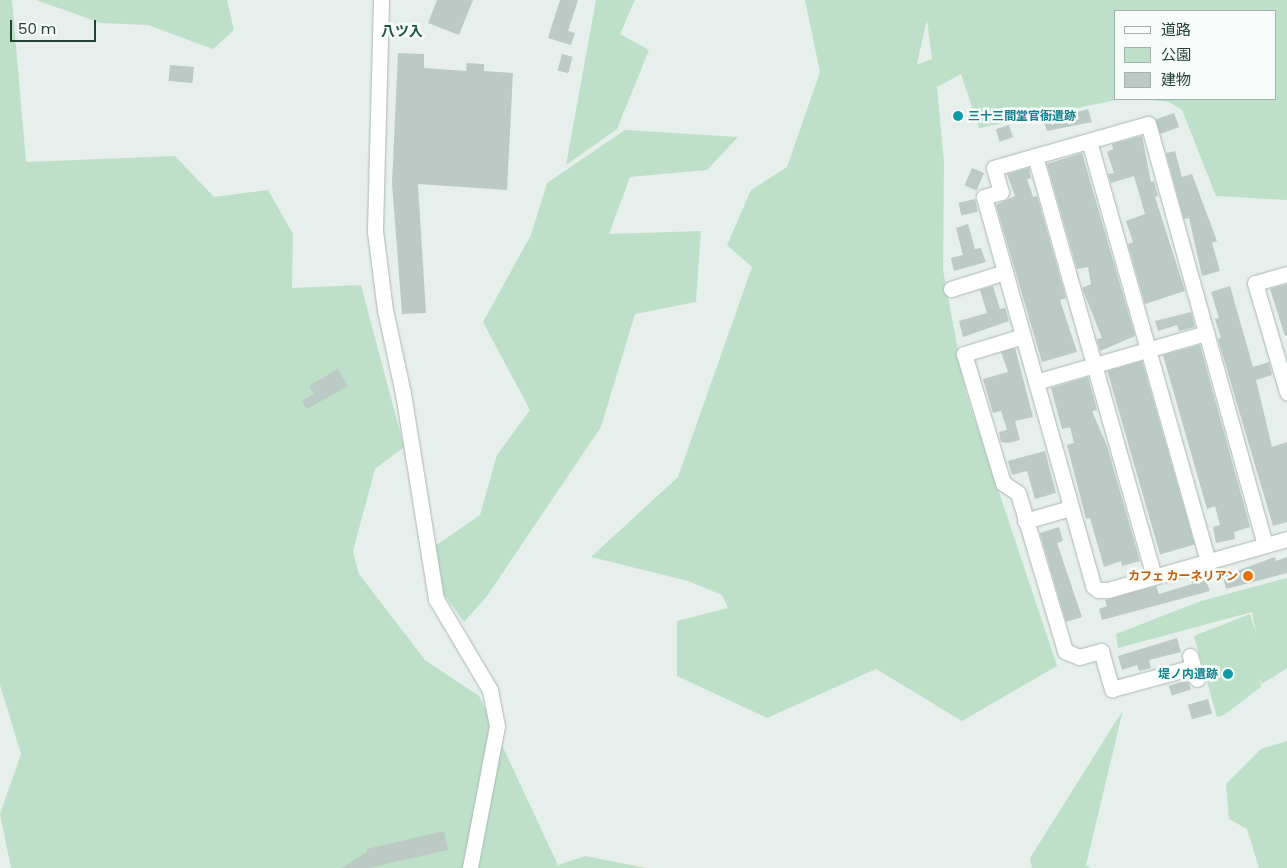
<!DOCTYPE html>
<meta charset="utf-8">
<style>
body{margin:0}
#map{position:relative;width:1287px;height:868px;overflow:hidden;background:#e6efeb;font-family:Poppins,"Noto Sans JP",sans-serif}
div>[style]{position:absolute}
.green>*{inset:0;background:#bfe0c8}
.building>*{inset:0;background:#bbcac4;transform-origin:0 0}
.roads{filter:drop-shadow(0 0 1px #a8b8b2) drop-shadow(0 0 1px #a8b8b2)}
.minor>*{height:15px;margin:-7.5px;padding:0 7.5px;transform-origin:7.5px;border-radius:7.5px;background:#fff}
.dots>*{width:14px;height:14px;translate:-50% -50%;box-sizing:border-box;border:2px solid #f7fbf9;border-radius:50%}
span{translate:-50% -50%;white-space:nowrap;text-align:center;line-height:1.15;-webkit-text-stroke:5px #f7fbf9;paint-order:stroke}
.culture-label{font-size:12px;color:#0d838f;font-weight:700}
.left{translate:0 -50%;text-align:left}
.right{translate:-100% -50%;text-align:right}
.food-label{font-size:12px;color:#c56008;font-weight:700}
.neighbourhood-label{font-size:14px;color:#1f5548;font-weight:700}
.legend{position:absolute;left:1114px;top:10px;width:162px;height:90px;box-sizing:border-box;background:#f7fbf9;border:1px solid #a3b1ad;margin:0;padding:6px 9px;list-style:none;font-size:15px;color:#24423a}
.legend li{display:flex;align-items:center;gap:10px;height:25px}
.legend b{width:25px;border:1px solid #a3b1ad}
.scale{position:absolute;left:10px;top:20px;width:86px;height:22px;box-sizing:border-box;border:2px solid #24423a;border-top:0;padding-left:6px;font-size:15px;line-height:18px;white-space:nowrap;color:#24423a;-webkit-text-stroke:4px #f7fbf9;paint-order:stroke}
</style>
<div id="map">
<div class="green">
<div style="clip-path:polygon(0 0,12px 0,26px 162px,175px 156px,214px 197px,268px 190px,293px 234px,292px 288px,361px 285px,404px 447px,375px 469px,353px 551px,359px 574px,425px 660px,479px 696px,558px 865px,585px 856px,646px 868px,11px 868px,0 814px,21px 754px,0 685px)"></div>
<div style="clip-path:polygon(36px 0,227px 0,234px 30px,213px 49px,148px 25px,101px 23px)"></div>
<div style="clip-path:polygon(596px 0,635px 0,620px 34px,649px 50px,617px 129px,566px 165px)"></div>
<div style="clip-path:polygon(evenodd,805px 0,1287px 0,1287px 200px,1216px 196px,1182px 110px,1169px 102px,1142px 99px,1276px 99px,1276px 11px,1116px 11px,1116px 99px,1121px 99px,979px 128px,961px 74px,937px 87px,944px 163px,943px 270px,966px 393px,1057px 666px,962px 721px,876px 669px,767px 718px,677px 676px,677px 621px,728px 608px,722px 595px,688px 581px,591px 557px,678px 477px,752px 267px,727px 245px,751px 190px,787px 167px,820px 72px,805px 0,927px 20px,932px 59px,918px 64px,917px 63px,927px 20px)"></div>
<div style="clip-path:polygon(625px 130px,738px 137px,707px 170px,630px 177px,609px 234px,701px 231px,696px 302px,635px 314px,601px 427px,487px 596px,464px 622px,438px 586px,432px 548px,480px 515px,497px 455px,530px 410px,483px 322px,531px 235px,547px 183px)"></div>
<div style="clip-path:polygon(1287px 578px,1287px 668px,1262px 684px,1260px 677px,1261px 687px,1224px 715px,1217px 717px,1194px 636px,1250px 614px,1256px 633px,1252px 612px,1118px 648px,1116px 634px,1201px 601px)"></div>
<div style="clip-path:polygon(1123px 710px,1086px 865px,1090px 868px,1032px 868px,1030px 858px)"></div>
<div style="clip-path:polygon(1287px 741px,1287px 868px,1259px 868px,1247px 829px,1229px 819px,1226px 784px,1261px 749px)"></div>
</div>
<div class="building">
<div style="clip-path:polygon(437px 0,473px 0,459px 35px,428px 23px)"></div>
<div style="clip-path:polygon(560px 0,578px 0,568px 31px,575px 33px,571px 45px,548px 38px)"></div>
<div style="clip-path:polygon(398px 53px,424px 54px,424px 68px,466px 71px,467px 63px,484px 64px,484px 71px,513px 73px,507px 190px,418px 184px,426px 313px,402px 314px,392px 183px)"></div>
<div style="left:562px;top:54px;width:11px;height:17px;rotate:15deg"></div>
<div style="left:170px;top:65px;width:24px;height:16px;rotate:5deg"></div>
<div style="clip-path:polygon(1088px 109px,1092px 122px,1047px 131px,1044px 122px)"></div>
<div style="left:1174px;top:113px;width:15px;height:20px;rotate:70deg"></div>
<div style="left:1009px;top:125px;width:13px;height:14px;rotate:72deg"></div>
<div style="clip-path:polygon(1142px 136px,1151px 182px,1154px 181px,1158px 196px,1155px 197px,1185px 291px,1145px 304px,1128px 244px,1133px 242px,1126px 221px,1145px 214px,1134px 176px,1111px 183px,1108px 174px,1114px 173px,1107px 152px,1113px 149px,1112px 144px)"></div>
<div style="clip-path:polygon(1175px 151px,1182px 177px,1192px 174px,1217px 241px,1212px 243px,1220px 271px,1202px 276px,1189px 218px,1184px 219px,1166px 153px)"></div>
<div style="clip-path:polygon(1082px 153px,1135px 336px,1100px 351px,1097px 339px,1102px 338px,1082px 288px,1091px 284px,1088px 267px,1077px 269px,1047px 164px)"></div>
<div style="left:972px;top:168px;width:13px;height:19px;rotate:23deg"></div>
<div style="clip-path:polygon(1029px 168px,1031px 178px,1027px 179px,1033px 197px,1037px 196px,1066px 298px,1060px 300px,1077px 352px,1042px 362px,996px 205px,1015px 196px,1007px 174px)"></div>
<div style="left:975px;top:199px;width:13px;height:17px;rotate:77deg"></div>
<div style="clip-path:polygon(968px 224px,975px 249px,981px 248px,986px 262px,954px 271px,951px 258px,963px 255px,956px 228px)"></div>
<div style="clip-path:polygon(1287px 284px,1287px 335px,1285px 336px,1270px 289px)"></div>
<div style="clip-path:polygon(993px 286px,1000px 309px,1005px 308px,1009px 321px,963px 337px,959px 321px,987px 313px,980px 290px)"></div>
<div style="clip-path:polygon(1230px 286px,1253px 367px,1269px 362px,1272px 375px,1256px 380px,1272px 447px,1287px 442px,1287px 522px,1273px 526px,1218px 339px,1221px 338px,1215px 319px,1219px 318px,1211px 292px)"></div>
<div style="clip-path:polygon(1191px 312px,1195px 327px,1179px 331px,1177px 325px,1158px 331px,1155px 321px)"></div>
<div style="clip-path:polygon(1200px 345px,1250px 527px,1234px 532px,1235px 539px,1216px 543px,1213px 527px,1220px 525px,1215px 506px,1207px 509px,1163px 355px)"></div>
<div style="clip-path:polygon(1015px 348px,1033px 417px,1015px 421px,1020px 440px,1009px 443px,1001px 442px,999px 432px,1007px 430px,1001px 411px,993px 413px,983px 379px,1008px 372px,1001px 352px)"></div>
<div style="left:1142px;top:361px;width:191px;height:36px;rotate:74deg"></div>
<div style="clip-path:polygon(338px 369px,348px 386px,307px 409px,302px 401px,314px 394px,309px 386px)"></div>
<div style="clip-path:polygon(1088px 377px,1097px 410px,1092px 411px,1107px 446px,1140px 561px,1122px 566px,1121px 561px,1104px 567px,1090px 518px,1086px 519px,1067px 445px,1074px 443px,1070px 427px,1062px 429px,1051px 388px)"></div>
<div style="clip-path:polygon(1045px 451px,1056px 493px,1035px 499px,1027px 471px,1012px 475px,1008px 461px)"></div>
<div style="clip-path:polygon(1059px 527px,1063px 541px,1057px 543px,1082px 617px,1066px 622px,1040px 533px)"></div>
<div style="clip-path:polygon(1275px 557px,1276px 561px,1287px 557px,1287px 573px,1226px 589px,1223px 576px)"></div>
<div style="clip-path:polygon(1203px 573px,1210px 591px,1102px 620px,1099px 609px,1107px 606px,1105px 600px,1156px 586px,1159px 594px,1192px 584px,1190px 576px)"></div>
<div style="clip-path:polygon(1177px 638px,1181px 652px,1149px 660px,1151px 668px,1139px 671px,1137px 665px,1122px 670px,1118px 656px)"></div>
<div style="left:1188px;top:680px;width:10px;height:20px;rotate:73deg"></div>
<div style="left:1208px;top:699px;width:15px;height:21px;rotate:74deg"></div>
<div style="clip-path:polygon(444px 831px,448px 850px,368px 868px,341px 868px,367px 852px,367px 849px)"></div>
</div>
<div class="roads">
<div class="minor">
<div style="left:381px;top:0;width:231px;rotate:91.5deg"></div>
<div style="left:375px;top:231px;width:80px;rotate:82.8deg"></div>
<div style="left:385px;top:310px;width:85px;rotate:77.8deg"></div>
<div style="left:403px;top:393px;width:209px;rotate:80.9deg"></div>
<div style="left:436px;top:599px;width:106px;rotate:59.3deg"></div>
<div style="left:490px;top:690px;width:37px;rotate:79deg"></div>
<div style="left:497px;top:726px;width:145px;rotate:100.8deg"></div>
<div style="left:1089px;top:141px;width:437px;rotate:74.2deg"></div>
<div style="left:1035px;top:156px;width:437px;rotate:74.2deg"></div>
<div style="left:1287px;top:274px;width:33px;rotate:164deg"></div>
<div style="left:1255px;top:283px;width:114px;rotate:73.6deg"></div>
<div style="left:951px;top:289px;width:57px;rotate:-17.5deg"></div>
<div style="left:1023px;top:336px;width:62px;rotate:163deg"></div>
<div style="left:964px;top:354px;width:135px;rotate:73.2deg"></div>
<div style="left:1003px;top:483px;width:18px;rotate:34deg"></div>
<div style="left:1018px;top:493px;width:165px;rotate:73.4deg"></div>
<div style="left:1065px;top:651px;width:15px;rotate:23deg"></div>
<div style="left:1079px;top:657px;width:23px;rotate:-15deg"></div>
<div style="left:1101px;top:651px;width:40px;rotate:74deg"></div>
<div style="left:1112px;top:689px;width:84px;rotate:-15.2deg"></div>
<div style="left:1036px;top:382px;width:177px;rotate:-16.1deg"></div>
<div style="left:1025px;top:521px;width:47px;rotate:-16.1deg"></div>
<div style="left:1265px;top:545px;width:437px;rotate:-105.5deg"></div>
<div style="left:1148px;top:124px;width:160px;rotate:164.1deg"></div>
<div style="left:994px;top:168px;width:25px;rotate:74deg"></div>
<div style="left:1001px;top:192px;width:18px;rotate:164deg"></div>
<div style="left:984px;top:197px;width:404px;rotate:74.3deg"></div>
<div style="left:1093px;top:586px;width:6px;rotate:39deg"></div>
<div style="left:1098px;top:590px;width:10px"></div>
<div style="left:1108px;top:590px;width:124px;rotate:-15.9deg"></div>
<div style="left:1227px;top:556px;width:62px;rotate:-15.8deg"></div>
<div style="left:1190px;top:656px;width:24px;rotate:73deg"></div>
</div>
</div>
<div class="dots">
<div style="left:958px;top:116px;background:#0f9aa8"></div>
<div style="left:1248px;top:576px;background:#e8710a"></div>
<div style="left:1228px;top:674px;background:#0f9aa8"></div>
</div>
<div class="culture-label">
<span class="left" style="left:968px;top:116px">三十三間堂官衙遺跡</span>
<span class="right" style="left:1218px;top:674px">堤ノ内遺跡</span>
</div>
<div class="food-label">
<span class="right" style="left:1238px;top:576px">カフェ カーネリアン</span>
</div>
<div class="neighbourhood-label">
<span style="left:402px;top:31px">八ツ入</span>
</div>
<ul class="legend">
<li><b style="height:6px;background:#fff"></b>道路</li>
<li><b style="height:14px;background:#bfe0c8"></b>公園</li>
<li><b style="height:14px;background:#bbcac4"></b>建物</li>
</ul>
<div class="scale">50 m</div>
</div>
